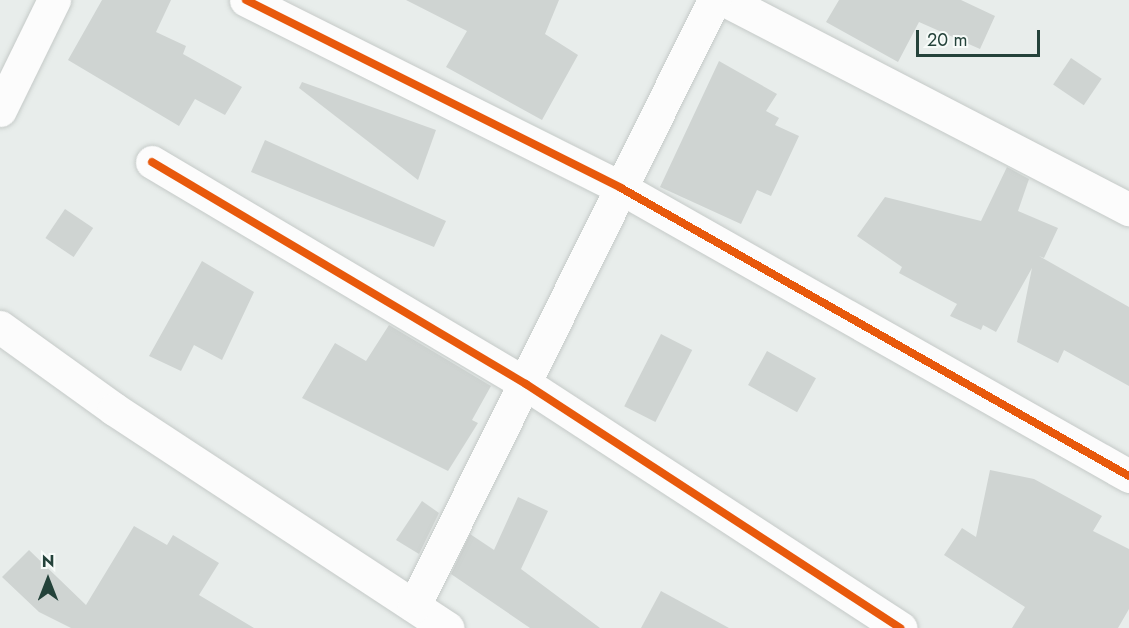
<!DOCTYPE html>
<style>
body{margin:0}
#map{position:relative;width:1129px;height:628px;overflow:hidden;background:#e8edeb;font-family:Jost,sans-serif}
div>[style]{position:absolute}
.building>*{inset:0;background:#cfd4d2;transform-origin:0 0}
.roads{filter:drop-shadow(0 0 2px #c5cac8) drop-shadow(0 0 2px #c5cac8)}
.street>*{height:33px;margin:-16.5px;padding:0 16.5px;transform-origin:16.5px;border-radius:16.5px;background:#fcfcfc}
.cycleway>*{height:8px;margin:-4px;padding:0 4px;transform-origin:4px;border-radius:4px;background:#e8590c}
span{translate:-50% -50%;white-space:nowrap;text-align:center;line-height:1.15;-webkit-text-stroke:5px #f7fbf9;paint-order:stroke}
.north{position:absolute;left:18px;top:550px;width:60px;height:60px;-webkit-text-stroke:4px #f7fbf9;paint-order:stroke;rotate:0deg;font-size:16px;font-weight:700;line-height:24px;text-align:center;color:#24423a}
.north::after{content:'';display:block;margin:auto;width:21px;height:27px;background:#24423a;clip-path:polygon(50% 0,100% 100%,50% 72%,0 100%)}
.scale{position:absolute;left:916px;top:30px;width:124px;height:27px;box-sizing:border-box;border:3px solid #24423a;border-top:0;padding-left:8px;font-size:18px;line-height:21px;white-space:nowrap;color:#24423a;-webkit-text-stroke:4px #f7fbf9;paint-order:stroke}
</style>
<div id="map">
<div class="building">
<div style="clip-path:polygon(102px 0,171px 0,156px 32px,186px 46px,183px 54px,242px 87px,225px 115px,195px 99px,179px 126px,68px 60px)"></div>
<div style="clip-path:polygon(406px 0,559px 0,545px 34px,578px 55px,542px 120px,446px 67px,467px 31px)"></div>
<div style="clip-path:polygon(839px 0,961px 0,995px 16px,980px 49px,919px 22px,898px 62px,826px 22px)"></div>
<div style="left:1071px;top:58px;width:37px;height:32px;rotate:34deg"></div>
<div style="clip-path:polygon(719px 61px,777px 94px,766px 111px,779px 118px,775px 125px,799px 136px,771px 196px,757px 190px,741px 224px,660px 187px)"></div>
<div style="clip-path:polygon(302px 82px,436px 130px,418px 180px,299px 88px)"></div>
<div style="clip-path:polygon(265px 140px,446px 221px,434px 247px,251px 172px)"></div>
<div style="clip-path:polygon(1007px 167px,1029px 179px,1018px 211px,1058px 228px,1044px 258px,1039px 256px,1129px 307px,1129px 386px,1064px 350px,1058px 363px,1017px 342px,1032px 268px,996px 332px,983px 325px,981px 330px,950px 316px,957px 304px,899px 273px,902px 267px,857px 236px,885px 197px,981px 221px)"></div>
<div style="left:65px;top:209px;width:34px;height:35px;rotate:34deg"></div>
<div style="clip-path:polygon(202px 261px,254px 292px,222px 360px,194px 345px,181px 371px,149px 356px)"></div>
<div style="clip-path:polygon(389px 325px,491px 386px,472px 420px,478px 423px,448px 471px,302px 398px,335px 343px,366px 361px)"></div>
<div style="left:661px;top:334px;width:35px;height:81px;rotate:27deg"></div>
<div style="left:767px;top:351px;width:56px;height:39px;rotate:29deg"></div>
<div style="clip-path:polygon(990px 470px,1034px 479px,1102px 516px,1093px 531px,1129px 549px,1129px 609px,1118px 628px,1012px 628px,1025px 607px,944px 555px,962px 528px,976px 537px)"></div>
<div style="clip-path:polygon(518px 497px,548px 511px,521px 569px,600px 628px,530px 628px,451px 574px,470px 534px,494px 550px)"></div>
<div style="clip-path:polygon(422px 501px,439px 513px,419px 554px,396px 540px)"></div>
<div style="clip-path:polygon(134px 526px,167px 545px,173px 535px,219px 563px,199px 595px,254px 628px,71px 628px,39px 612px,2px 577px,29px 550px,86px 605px)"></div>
<div style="clip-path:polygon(661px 591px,729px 628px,641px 628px)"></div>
</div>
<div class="roads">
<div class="street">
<div style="left:246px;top:0;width:419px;rotate:26.6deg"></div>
<div style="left:621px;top:188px;width:584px;rotate:29.55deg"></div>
<div style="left:725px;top:0;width:455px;rotate:27.4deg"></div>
<div style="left:0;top:110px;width:123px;rotate:-63.9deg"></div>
<div style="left:152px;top:162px;width:435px;rotate:30.7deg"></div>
<div style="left:526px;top:384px;width:447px;rotate:33.1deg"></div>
<div style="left:0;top:327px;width:140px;rotate:35.7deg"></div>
<div style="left:114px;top:409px;width:399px;rotate:33.3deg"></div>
<div style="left:414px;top:606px;width:676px;rotate:-63.66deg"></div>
</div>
</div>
<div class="cycleway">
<div style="left:246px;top:0;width:419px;rotate:26.6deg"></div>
<div style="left:621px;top:188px;width:584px;rotate:29.55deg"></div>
<div style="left:152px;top:162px;width:435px;rotate:30.7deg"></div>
<div style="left:526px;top:384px;width:447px;rotate:33.1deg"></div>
</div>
<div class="north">N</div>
<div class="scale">20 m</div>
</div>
